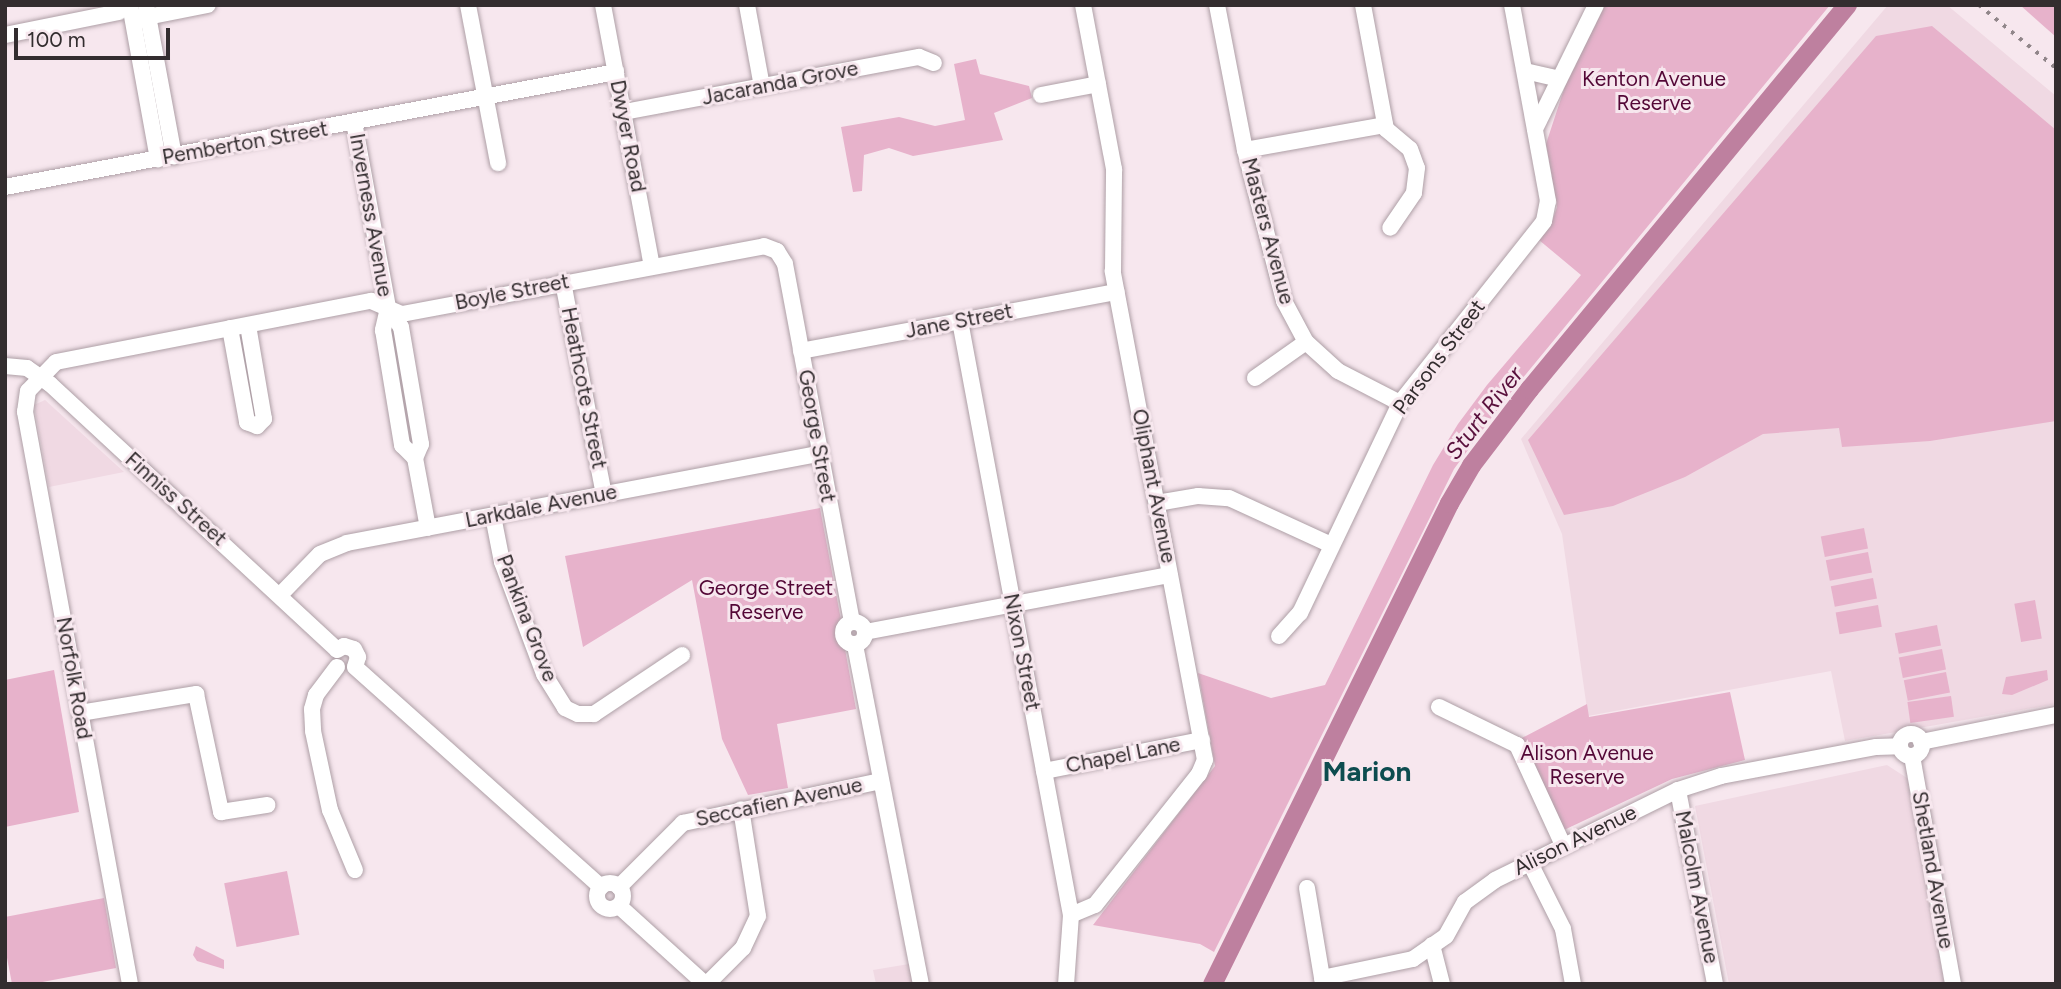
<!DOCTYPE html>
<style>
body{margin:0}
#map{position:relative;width:2061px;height:989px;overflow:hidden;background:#f7e7ee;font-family:Figtree,sans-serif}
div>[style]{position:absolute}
.built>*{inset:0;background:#f0d9e3}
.green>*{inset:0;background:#e7b2cb;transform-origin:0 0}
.river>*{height:19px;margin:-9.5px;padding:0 9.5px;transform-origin:9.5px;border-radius:9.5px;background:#be809f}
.roads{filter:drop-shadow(0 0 2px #ae9fa6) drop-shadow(0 0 2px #ae9fa6)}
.minor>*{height:16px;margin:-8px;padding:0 8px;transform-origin:8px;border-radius:8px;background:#fff}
.minor>.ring{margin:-8px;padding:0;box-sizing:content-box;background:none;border:16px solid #fff;border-radius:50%}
.rail>*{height:3.5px;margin-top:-1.75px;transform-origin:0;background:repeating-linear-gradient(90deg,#91868a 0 3.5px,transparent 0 10.5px)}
span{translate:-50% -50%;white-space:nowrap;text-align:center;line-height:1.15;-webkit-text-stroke:6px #f7e7ee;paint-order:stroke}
.park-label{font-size:21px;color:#530736}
.street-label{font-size:21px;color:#332d2f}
.water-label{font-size:23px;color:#59103c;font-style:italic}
.district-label{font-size:28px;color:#0d4c4f;font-weight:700}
.frame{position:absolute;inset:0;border:7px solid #332d2f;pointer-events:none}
.scale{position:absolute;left:14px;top:28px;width:156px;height:32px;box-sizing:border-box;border:4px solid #332d2f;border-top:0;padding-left:9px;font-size:21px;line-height:24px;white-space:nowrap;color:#332d2f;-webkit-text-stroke:5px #f7e7ee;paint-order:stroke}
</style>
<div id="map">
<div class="built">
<div style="clip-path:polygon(1888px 5px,1947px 5px,2056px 96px,2056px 704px,1845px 741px,1831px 671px,1588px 716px,1562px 534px,1521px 439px)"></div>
<div style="clip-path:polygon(45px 400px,124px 472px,49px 487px,34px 405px)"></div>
<div style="clip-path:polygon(1887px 765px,1907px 778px,1944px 984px,1729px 984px,1695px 806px)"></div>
<div style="clip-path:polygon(909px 964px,913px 984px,876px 984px,873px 970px)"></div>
</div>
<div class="green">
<div style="clip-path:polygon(1603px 5px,1830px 5px,1503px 402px,1454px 469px,1214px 952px,1200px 944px,1093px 925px,1215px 766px,1198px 673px,1271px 698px,1325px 685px,1433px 465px,1458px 424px,1487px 385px,1581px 275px,1539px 240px,1550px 227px,1557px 207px,1546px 144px,1567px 80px)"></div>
<div style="clip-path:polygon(2020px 5px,2056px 5px,2056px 37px)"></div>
<div style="clip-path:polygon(1932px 26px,2056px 130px,2056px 421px,1930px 441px,1842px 447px,1839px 428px,1763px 434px,1685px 477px,1613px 506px,1564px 515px,1528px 440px,1876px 36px)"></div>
<div style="clip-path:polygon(976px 59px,980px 74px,1029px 86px,1032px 98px,994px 113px,1003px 140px,913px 156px,889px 148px,864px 155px,862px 191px,853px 192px,841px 127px,899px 117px,935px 126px,965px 120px,954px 64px)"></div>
<div style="clip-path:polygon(820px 508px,841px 620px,838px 626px,840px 643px,845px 649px,856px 709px,777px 724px,788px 788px,748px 795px,722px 739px,692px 580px,583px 647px,565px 556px)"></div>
<div style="left:1864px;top:528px;width:21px;height:44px;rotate:79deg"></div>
<div style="left:1868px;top:552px;width:21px;height:43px;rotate:79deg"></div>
<div style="left:1873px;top:578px;width:21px;height:43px;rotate:79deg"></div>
<div style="left:2035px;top:600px;width:39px;height:21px;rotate:80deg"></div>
<div style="left:1878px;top:605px;width:22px;height:43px;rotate:80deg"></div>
<div style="left:1937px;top:625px;width:21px;height:43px;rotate:79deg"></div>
<div style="left:1942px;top:649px;width:21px;height:44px;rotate:79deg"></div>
<div style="clip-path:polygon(54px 670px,79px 812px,5px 827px,5px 680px)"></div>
<div style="clip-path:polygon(2047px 670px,2048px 680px,2012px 695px,2002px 694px,2006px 677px)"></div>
<div style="left:1946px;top:672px;width:21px;height:43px;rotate:79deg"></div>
<div style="clip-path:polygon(1730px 692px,1745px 760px,1672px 779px,1564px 830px,1520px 739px,1587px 704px,1589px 717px)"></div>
<div style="left:1951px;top:696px;width:21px;height:44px;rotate:82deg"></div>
<div style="left:287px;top:871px;width:65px;height:64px;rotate:79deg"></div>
<div style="clip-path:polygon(104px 898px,116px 968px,32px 984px,12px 984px,5px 947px,5px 917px)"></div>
<div style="clip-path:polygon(196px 946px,224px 960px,224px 969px,197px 961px,193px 955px)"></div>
</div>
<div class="river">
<div style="left:1212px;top:984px;width:536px;rotate:-63.77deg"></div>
<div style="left:1449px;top:503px;width:44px;rotate:-59.9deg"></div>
<div style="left:1471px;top:465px;width:96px;rotate:-52.7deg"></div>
<div style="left:1529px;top:389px;width:499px;rotate:-50.4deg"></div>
</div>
<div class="roads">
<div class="minor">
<div style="left:130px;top:5px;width:157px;rotate:79.7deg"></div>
<div style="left:146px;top:5px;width:154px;rotate:79.5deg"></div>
<div style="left:468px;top:5px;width:161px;rotate:79.2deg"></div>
<div style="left:603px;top:5px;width:266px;rotate:79.4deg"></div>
<div style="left:747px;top:5px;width:83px;rotate:79.6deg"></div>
<div style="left:1217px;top:5px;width:148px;rotate:79.1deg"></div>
<div style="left:1245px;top:150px;width:156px;rotate:75.5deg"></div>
<div style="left:1284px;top:301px;width:47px;rotate:61.8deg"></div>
<div style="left:1306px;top:342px;width:43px;rotate:42.2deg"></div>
<div style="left:1338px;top:371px;width:70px;rotate:27.3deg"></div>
<div style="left:1363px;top:5px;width:126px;rotate:79.5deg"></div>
<div style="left:1386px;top:129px;width:31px;rotate:40deg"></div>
<div style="left:1410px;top:149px;width:20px;rotate:70deg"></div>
<div style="left:1417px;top:168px;width:25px;rotate:97deg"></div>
<div style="left:1414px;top:193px;width:42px;rotate:124.4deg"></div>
<div style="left:137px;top:19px;width:72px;rotate:-11.2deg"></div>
<div style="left:5px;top:35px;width:116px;rotate:-11.4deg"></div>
<div style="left:1525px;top:71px;width:35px;rotate:13deg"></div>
<div style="left:1041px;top:95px;width:58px;rotate:-10.9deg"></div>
<div style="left:624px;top:112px;width:300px;rotate:-10.6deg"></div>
<div style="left:919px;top:57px;width:16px;rotate:22deg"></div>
<div style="left:354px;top:122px;width:189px;rotate:79.6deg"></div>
<div style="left:388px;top:308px;width:23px;rotate:103deg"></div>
<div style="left:383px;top:330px;width:117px;rotate:80.6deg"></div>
<div style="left:402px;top:445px;width:18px;rotate:45deg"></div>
<div style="left:415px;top:458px;width:71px;rotate:79.5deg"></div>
<div style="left:1535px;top:129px;width:138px;rotate:-63.8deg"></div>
<div style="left:1245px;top:150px;width:142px;rotate:-10.1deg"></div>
<div style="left:5px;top:187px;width:622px;rotate:-10.66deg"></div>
<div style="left:563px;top:282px;width:216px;rotate:79.1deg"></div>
<div style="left:388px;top:308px;width:23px;rotate:56deg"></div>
<div style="left:401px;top:327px;width:119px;rotate:80.3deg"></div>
<div style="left:421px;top:444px;width:15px;rotate:113deg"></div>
<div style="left:960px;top:321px;width:604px;rotate:79.42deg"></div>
<div style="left:1071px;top:915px;width:69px;rotate:94.1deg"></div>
<div style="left:230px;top:328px;width:96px;rotate:79.7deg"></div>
<div style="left:247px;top:422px;width:11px;rotate:22deg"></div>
<div style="left:257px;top:426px;width:10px;rotate:-45deg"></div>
<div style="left:264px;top:419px;width:95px;rotate:-99.7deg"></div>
<div style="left:801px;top:351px;width:321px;rotate:-10.6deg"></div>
<div style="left:5px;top:366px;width:22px;rotate:5deg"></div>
<div style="left:27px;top:368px;width:28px;rotate:35deg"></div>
<div style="left:50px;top:384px;width:391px;rotate:42.8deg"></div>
<div style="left:1255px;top:378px;width:62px;rotate:-35.2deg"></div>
<div style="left:1157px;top:503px;width:42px;rotate:-9.7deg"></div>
<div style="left:1198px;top:496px;width:31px;rotate:4deg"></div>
<div style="left:1229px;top:498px;width:112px;rotate:24.7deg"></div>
<div style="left:493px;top:516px;width:47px;rotate:78.9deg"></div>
<div style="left:502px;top:562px;width:120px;rotate:69.4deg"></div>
<div style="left:544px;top:674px;width:40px;rotate:58deg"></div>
<div style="left:565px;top:708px;width:14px;rotate:25deg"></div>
<div style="left:578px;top:714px;width:16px"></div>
<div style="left:594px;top:714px;width:106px;rotate:-33.8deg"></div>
<div style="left:280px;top:595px;width:57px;rotate:-45.7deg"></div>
<div style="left:320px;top:554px;width:29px;rotate:-22deg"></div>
<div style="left:347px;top:543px;width:481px;rotate:-10.7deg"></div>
<div class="ring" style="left:843px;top:622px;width:6px;height:6px"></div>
<div style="left:865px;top:632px;width:310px;rotate:-10.6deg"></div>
<div style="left:1279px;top:636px;width:31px;rotate:-48deg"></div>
<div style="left:1300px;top:613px;width:233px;rotate:-64.5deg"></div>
<div style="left:1400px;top:403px;width:232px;rotate:-51.6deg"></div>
<div style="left:1544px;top:221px;width:20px;rotate:-79deg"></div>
<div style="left:1548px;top:201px;width:199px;rotate:-100.4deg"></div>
<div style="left:855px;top:645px;width:345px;rotate:79deg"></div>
<div style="left:337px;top:650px;width:8px;rotate:-30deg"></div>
<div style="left:344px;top:646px;width:10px;rotate:17deg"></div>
<div style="left:354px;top:649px;width:9px;rotate:63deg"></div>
<div style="left:358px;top:657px;width:10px;rotate:107deg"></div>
<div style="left:337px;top:667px;width:35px;rotate:127deg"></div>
<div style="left:316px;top:695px;width:15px;rotate:106deg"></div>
<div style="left:312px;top:709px;width:22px;rotate:87deg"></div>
<div style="left:313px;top:731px;width:81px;rotate:77.9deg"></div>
<div style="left:330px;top:810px;width:65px;rotate:67.4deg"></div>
<div style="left:355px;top:667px;width:330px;rotate:41.8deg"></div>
<div style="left:1439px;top:707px;width:87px;rotate:26deg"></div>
<div style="left:1517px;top:745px;width:110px;rotate:65.3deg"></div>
<div style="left:80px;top:713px;width:118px;rotate:-9.3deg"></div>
<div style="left:196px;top:694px;width:121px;rotate:78deg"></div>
<div style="left:221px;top:812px;width:47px;rotate:-8.7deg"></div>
<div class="ring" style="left:1900px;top:734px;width:6px;height:6px"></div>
<div style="left:1921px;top:742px;width:138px;rotate:-11.3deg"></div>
<div style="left:1912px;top:756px;width:232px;rotate:79.8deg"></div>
<div style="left:1044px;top:771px;width:161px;rotate:-11.1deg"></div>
<div style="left:1678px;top:790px;width:197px;rotate:79.2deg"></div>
<div style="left:1529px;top:861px;width:76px;rotate:63.4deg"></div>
<div style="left:1563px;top:929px;width:56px;rotate:79.7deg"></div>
<div class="ring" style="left:597px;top:883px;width:10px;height:10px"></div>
<div style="left:619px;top:887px;width:91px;rotate:-45deg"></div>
<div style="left:683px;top:823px;width:202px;rotate:-12deg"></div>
<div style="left:1307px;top:888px;width:97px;rotate:80.5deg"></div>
<div style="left:619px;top:906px;width:116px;rotate:42.2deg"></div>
<div style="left:1071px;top:915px;width:26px;rotate:-23deg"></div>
<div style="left:1095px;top:905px;width:167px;rotate:-51.6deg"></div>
<div style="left:1199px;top:774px;width:15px;rotate:-67deg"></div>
<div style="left:1205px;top:760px;width:498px;rotate:-100.7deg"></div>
<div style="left:1113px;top:271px;width:102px;rotate:-89.4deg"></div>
<div style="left:1114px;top:169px;width:167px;rotate:-100.7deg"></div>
<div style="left:1432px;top:945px;width:40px;rotate:75.6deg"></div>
<div style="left:1322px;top:978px;width:93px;rotate:-11.8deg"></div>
<div style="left:1413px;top:959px;width:40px;rotate:-34.9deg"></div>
<div style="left:1446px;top:936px;width:39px;rotate:-61deg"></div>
<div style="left:1465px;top:902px;width:37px;rotate:-36deg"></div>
<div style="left:1495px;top:880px;width:204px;rotate:-26.2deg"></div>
<div style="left:1678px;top:790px;width:45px;rotate:-18deg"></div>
<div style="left:1721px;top:776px;width:158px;rotate:-10.6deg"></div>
<div style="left:1876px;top:747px;width:24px;rotate:-2deg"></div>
<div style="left:130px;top:984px;width:582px;rotate:-100.4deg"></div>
<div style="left:25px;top:412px;width:21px;rotate:-82deg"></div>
<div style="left:28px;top:391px;width:40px;rotate:-46deg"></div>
<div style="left:56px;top:362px;width:321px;rotate:-11deg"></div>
<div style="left:371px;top:301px;width:34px;rotate:23deg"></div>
<div style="left:402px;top:314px;width:368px;rotate:-10.6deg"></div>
<div style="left:764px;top:246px;width:14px;rotate:21deg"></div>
<div style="left:777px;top:251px;width:15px;rotate:58deg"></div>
<div style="left:785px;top:264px;width:364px;rotate:79.4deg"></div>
<div style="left:707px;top:984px;width:51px;rotate:-45deg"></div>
<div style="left:743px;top:948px;width:35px;rotate:-65deg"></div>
<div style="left:758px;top:916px;width:108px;rotate:-99deg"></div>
</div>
</div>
<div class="rail">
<div style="left:1979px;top:5px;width:99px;rotate:39.3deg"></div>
</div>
<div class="park-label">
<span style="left:1654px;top:91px">Kenton Avenue<br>Reserve</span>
<span style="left:766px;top:600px">George Street<br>Reserve</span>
<span style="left:1587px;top:765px">Alison Avenue<br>Reserve</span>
</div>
<div class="street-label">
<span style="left:780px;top:83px;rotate:-11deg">Jacaranda Grove</span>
<span style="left:628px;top:136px;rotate:79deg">Dwyer Road</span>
<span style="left:245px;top:143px;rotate:-10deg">Pemberton Street</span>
<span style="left:371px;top:215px;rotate:80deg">Inverness Avenue</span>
<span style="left:1268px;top:231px;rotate:75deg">Masters Avenue</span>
<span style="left:512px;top:292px;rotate:-11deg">Boyle Street</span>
<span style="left:959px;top:321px;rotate:-11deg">Jane Street</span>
<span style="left:1439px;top:357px;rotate:-53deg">Parsons Street</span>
<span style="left:584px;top:388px;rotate:79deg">Heathcote Street</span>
<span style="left:817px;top:436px;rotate:80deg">George Street</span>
<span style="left:1154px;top:486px;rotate:79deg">Oliphant Avenue</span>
<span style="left:176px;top:499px;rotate:42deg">Finniss Street</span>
<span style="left:541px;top:506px;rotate:-11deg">Larkdale Avenue</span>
<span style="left:527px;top:618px;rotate:69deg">Pankina Grove</span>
<span style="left:1022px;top:652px;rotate:79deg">Nixon Street</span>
<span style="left:74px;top:678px;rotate:80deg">Norfolk Road</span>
<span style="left:1123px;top:755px;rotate:-11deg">Chapel Lane</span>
<span style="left:779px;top:802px;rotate:-12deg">Seccafien Avenue</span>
<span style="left:1575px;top:840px;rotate:-26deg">Alison Avenue</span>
<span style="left:1933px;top:870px;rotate:80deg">Shetland Avenue</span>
<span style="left:1697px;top:887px;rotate:79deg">Malcolm Avenue</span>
</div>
<div class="water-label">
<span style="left:1484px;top:413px;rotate:-52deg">Sturt River</span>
</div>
<div class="district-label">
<span style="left:1367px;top:771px">Marion</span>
</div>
<div class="frame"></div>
<div class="scale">100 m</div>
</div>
